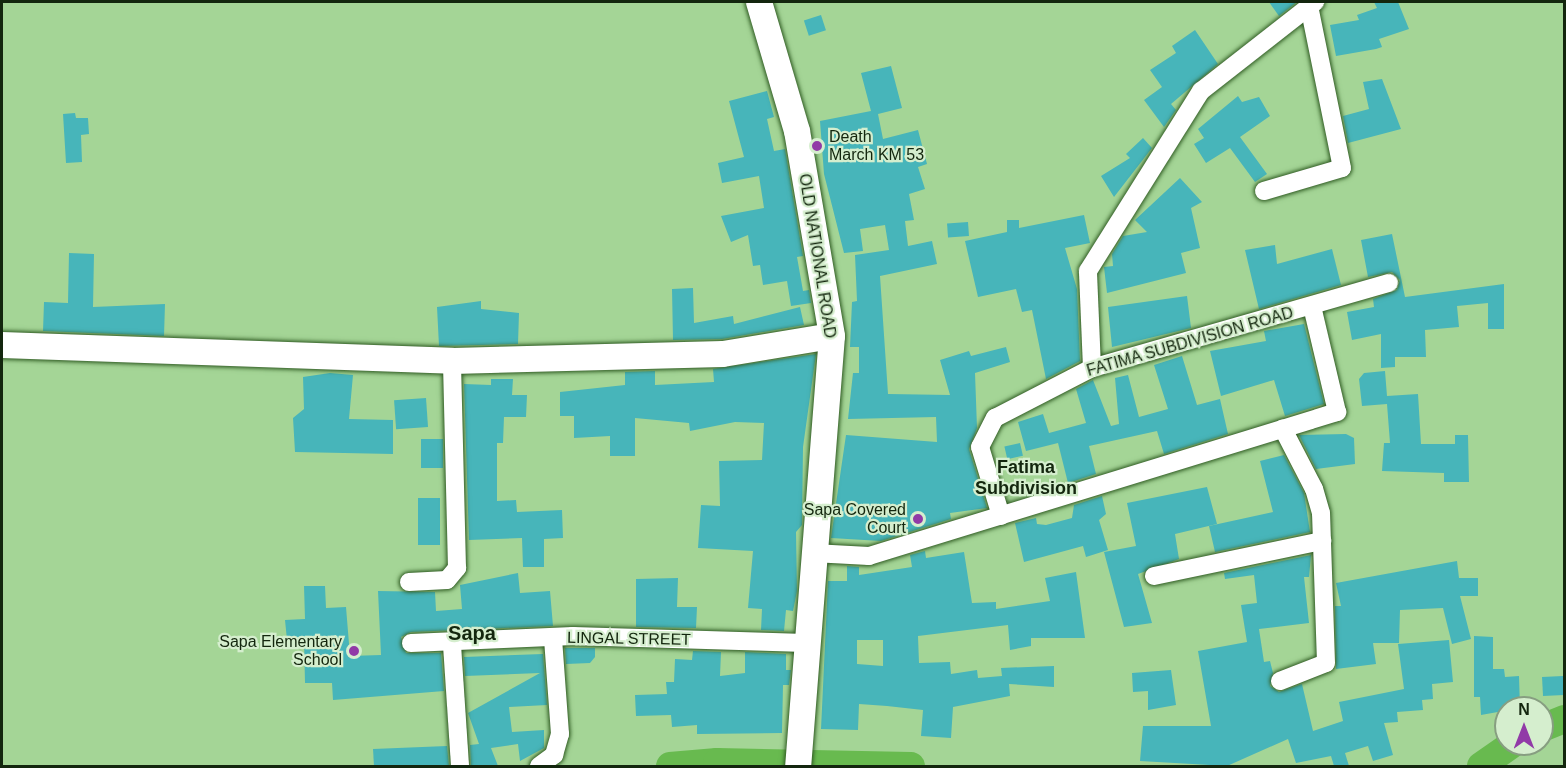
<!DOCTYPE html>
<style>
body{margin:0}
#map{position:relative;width:1566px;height:768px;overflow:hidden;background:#a4d596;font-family:Helvetica,sans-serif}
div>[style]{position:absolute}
.river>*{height:28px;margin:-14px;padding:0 14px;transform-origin:14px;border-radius:14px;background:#68ba4f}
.building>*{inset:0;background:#47b5ba;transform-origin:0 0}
.roads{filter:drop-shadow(0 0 2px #305c23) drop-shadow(0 0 2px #305c23)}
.minor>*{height:18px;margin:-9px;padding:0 9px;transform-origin:9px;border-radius:9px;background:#fff}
.secondary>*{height:26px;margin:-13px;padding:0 13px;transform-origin:13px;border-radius:13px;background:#fff}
.dots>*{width:16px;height:16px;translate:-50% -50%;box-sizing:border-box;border:3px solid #d5eece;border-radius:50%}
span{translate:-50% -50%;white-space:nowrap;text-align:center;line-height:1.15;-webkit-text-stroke:4.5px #d5eece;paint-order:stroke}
.poi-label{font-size:16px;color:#13260e}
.left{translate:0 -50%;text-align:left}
.right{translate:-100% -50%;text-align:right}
.street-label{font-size:16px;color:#13260e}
.neighbourhood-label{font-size:18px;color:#13260e;font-weight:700}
.quarter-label{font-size:20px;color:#13260e;font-weight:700}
.frame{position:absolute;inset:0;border:3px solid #13260e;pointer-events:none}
.north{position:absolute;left:1494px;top:696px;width:60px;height:60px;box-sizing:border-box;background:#d5eece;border:2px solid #879e81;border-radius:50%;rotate:0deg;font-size:16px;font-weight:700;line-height:24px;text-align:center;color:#13260e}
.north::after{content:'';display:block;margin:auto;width:21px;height:27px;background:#913aa7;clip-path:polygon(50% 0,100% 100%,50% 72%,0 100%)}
</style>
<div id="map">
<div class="river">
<div style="left:1542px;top:728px;width:24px;rotate:-22deg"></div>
<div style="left:670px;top:766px;width:47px;rotate:-4.9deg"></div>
<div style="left:717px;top:762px;width:194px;rotate:1.2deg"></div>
<div style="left:1481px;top:766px;width:39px;rotate:-35deg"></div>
</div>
<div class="building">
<div style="clip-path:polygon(1269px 2px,1297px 2px,1279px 16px)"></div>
<div style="clip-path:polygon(1374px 2px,1398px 2px,1409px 29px,1379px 39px,1382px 47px,1376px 49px,1336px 56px,1330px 25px,1359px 20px,1357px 15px,1377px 8px)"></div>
<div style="left:821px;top:15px;width:16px;height:18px;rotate:72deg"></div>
<div style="clip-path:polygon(1195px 30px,1218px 64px,1171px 104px,1176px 110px,1164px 127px,1144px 100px,1162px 87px,1150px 70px,1176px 53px,1172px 46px)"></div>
<div style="clip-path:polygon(891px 66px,902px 108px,878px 114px,883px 139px,918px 130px,927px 164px,918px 167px,925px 189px,909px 194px,914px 220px,905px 221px,908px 246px,932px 241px,937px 264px,880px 276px,888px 394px,950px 395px,940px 360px,969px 351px,971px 356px,1006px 347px,1010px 362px,975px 373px,977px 428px,969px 449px,987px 508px,950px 513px,951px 519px,881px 541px,831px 538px,846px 435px,937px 442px,936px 417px,848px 419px,853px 373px,859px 373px,859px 347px,850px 347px,852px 302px,857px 301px,855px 255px,889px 250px,885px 225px,860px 229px,863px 251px,844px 253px,824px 174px,820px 121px,871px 111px,861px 73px)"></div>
<div style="clip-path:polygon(1382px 79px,1401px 129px,1348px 143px,1343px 116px,1369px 109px,1363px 82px)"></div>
<div style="clip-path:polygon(767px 91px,774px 117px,767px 119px,774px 151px,785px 149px,803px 256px,797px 257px,803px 291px,809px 290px,811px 303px,791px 306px,787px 281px,763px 285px,760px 265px,753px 266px,748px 235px,731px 242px,721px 216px,764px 208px,759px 176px,722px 183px,718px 163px,744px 157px,729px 101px)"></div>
<div style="clip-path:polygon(1238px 96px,1242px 102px,1259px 97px,1270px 116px,1240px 137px,1267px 174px,1255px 182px,1230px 148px,1206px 163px,1194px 144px,1204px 138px,1198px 129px)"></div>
<div style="clip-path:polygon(75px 113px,76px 118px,88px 118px,89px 134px,81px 135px,82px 162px,66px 163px,63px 114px)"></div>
<div style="clip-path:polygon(1143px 138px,1152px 148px,1114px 197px,1101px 176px,1130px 158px,1126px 154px)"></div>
<div style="clip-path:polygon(1180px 178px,1202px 202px,1191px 208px,1200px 248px,1181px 253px,1186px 273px,1107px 293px,1104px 267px,1113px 266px,1112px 254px,1123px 236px,1147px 232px,1135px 220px)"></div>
<div style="clip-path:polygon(1084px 215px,1090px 243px,1065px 248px,1077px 289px,1080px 361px,1046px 379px,1032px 310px,1022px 312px,1016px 289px,978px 297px,965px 241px,1007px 232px,1007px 220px,1019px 220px,1019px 228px)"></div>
<div style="left:968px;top:222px;width:14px;height:21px;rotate:86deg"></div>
<div style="clip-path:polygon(1392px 234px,1405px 297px,1504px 284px,1504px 329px,1488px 329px,1488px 303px,1457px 306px,1459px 327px,1425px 330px,1426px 357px,1395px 357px,1395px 367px,1381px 368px,1381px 334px,1352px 340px,1347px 312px,1374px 307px,1373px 299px,1397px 290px,1400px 280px,1392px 272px,1368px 277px,1361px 240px)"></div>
<div style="clip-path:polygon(1275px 245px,1277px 264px,1332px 249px,1341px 285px,1259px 309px,1245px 250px)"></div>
<div style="clip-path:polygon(69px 253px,94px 254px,93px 307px,165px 304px,164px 336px,43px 331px,44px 302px,68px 303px)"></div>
<div style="clip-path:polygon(693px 288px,694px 323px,733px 316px,734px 324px,800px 307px,804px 325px,722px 339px,673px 340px,672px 289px)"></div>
<div style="clip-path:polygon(1187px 296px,1191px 328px,1112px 347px,1108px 307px)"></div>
<div style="clip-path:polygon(481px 301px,481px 309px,519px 313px,518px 344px,439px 346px,437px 307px)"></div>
<div style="clip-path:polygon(1304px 324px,1324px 404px,1285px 416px,1274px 380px,1221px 396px,1210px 351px,1266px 341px,1264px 331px)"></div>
<div style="clip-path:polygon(816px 354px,803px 447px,802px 525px,796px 532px,797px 591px,793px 611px,786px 610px,784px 631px,761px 630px,762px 609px,748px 608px,753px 551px,698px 548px,701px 505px,720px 506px,719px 461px,762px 460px,764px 423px,735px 422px,690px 431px,689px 423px,635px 418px,635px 456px,610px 456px,610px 436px,574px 438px,574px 416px,560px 416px,560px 392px,625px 385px,625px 372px,655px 371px,655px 385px,714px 382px,713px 369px)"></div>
<div style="clip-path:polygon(1182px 356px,1197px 405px,1220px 399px,1228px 434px,1164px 454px,1157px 431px,1089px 446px,1096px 474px,1068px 483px,1058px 443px,1026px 451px,1018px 422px,1043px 414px,1049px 433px,1086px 423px,1076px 389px,1093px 380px,1111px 426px,1119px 424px,1115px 378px,1128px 375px,1139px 417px,1168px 409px,1154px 365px)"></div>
<div style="clip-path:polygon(1385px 371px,1387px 396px,1418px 394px,1421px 444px,1455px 444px,1455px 435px,1468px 435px,1469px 482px,1444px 482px,1444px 473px,1382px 471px,1384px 443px,1390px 443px,1387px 404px,1362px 406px,1359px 379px,1364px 373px)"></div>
<div style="clip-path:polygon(330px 373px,353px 375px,349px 419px,393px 420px,393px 454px,295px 452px,293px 418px,304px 409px,303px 377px)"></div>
<div style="clip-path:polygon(491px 379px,513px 379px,512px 395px,527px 395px,526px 417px,504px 417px,503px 443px,497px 443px,497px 501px,516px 500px,517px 512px,562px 510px,563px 538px,544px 539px,544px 567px,523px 567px,522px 538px,469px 540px,464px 384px,491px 385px)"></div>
<div style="left:426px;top:398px;width:29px;height:32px;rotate:86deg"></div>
<div style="clip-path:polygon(1346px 434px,1354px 438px,1355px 464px,1316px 469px,1299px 435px)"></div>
<div style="left:443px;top:439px;width:29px;height:22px;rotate:90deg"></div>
<div style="left:1020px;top:443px;width:13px;height:16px;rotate:77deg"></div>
<div style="clip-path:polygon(1284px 455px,1304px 493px,1310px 532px,1215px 552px,1209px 526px,1273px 512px,1260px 461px)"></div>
<div style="clip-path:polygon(1207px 487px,1217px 524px,1175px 534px,1179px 559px,1138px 574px,1152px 623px,1124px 627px,1104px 552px,1136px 546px,1127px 503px)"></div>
<div style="clip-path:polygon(1102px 496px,1106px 514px,1099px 520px,1108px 550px,1086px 557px,1083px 546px,1024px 562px,1015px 523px,1036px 518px,1037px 524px,1046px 525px,1072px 518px,1074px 505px)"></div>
<div style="left:418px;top:498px;width:22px;height:47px"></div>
<div style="clip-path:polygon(evenodd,925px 551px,926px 558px,964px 552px,972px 603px,996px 602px,996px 609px,1050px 601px,1045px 578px,1076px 572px,1085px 638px,1031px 638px,1031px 646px,1010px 650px,1008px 625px,918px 636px,919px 663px,950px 662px,951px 674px,977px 670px,978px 678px,1002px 676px,1001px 668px,1054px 666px,1054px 687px,1009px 684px,1010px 696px,953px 707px,951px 738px,921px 736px,923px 710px,887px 706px,859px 704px,858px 730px,821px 729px,828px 581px,847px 581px,847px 566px,859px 567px,859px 575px,912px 567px,910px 555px,925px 551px,857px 640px,883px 640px,883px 666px,857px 664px,857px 640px)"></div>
<div style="clip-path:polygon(1311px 555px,1309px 577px,1304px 577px,1309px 623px,1259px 629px,1264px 662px,1270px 661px,1273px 673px,1270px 686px,1279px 692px,1302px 684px,1313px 731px,1343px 721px,1339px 702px,1404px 689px,1398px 644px,1449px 640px,1453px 682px,1432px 684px,1433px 699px,1422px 700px,1423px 710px,1397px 712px,1398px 722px,1384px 723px,1393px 755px,1373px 761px,1368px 746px,1345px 753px,1349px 766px,1334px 766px,1331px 756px,1296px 763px,1288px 739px,1227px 766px,1140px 761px,1143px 726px,1211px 726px,1198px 651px,1247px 642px,1241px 605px,1257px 603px,1254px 575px,1225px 579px,1224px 573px)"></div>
<div style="clip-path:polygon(1457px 561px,1459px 578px,1478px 578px,1478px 596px,1460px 596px,1471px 639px,1452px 644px,1443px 608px,1400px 610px,1399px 643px,1373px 643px,1376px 664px,1336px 669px,1335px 606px,1341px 606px,1336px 583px)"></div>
<div style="clip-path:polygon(518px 573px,520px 593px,550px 591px,553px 626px,411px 632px,401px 637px,406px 653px,441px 653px,444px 691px,333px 700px,332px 683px,305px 683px,304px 639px,287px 640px,285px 620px,305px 619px,304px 586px,325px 586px,326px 608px,346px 607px,350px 656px,381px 655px,378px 591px,435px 592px,436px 611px,462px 609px,460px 585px)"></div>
<div style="clip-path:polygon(678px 578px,677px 607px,697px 607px,696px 628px,636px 627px,636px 579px)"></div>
<div style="clip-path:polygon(1474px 636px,1493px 637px,1493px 669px,1504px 669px,1505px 677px,1519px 676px,1520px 708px,1481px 715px,1480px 697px,1474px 697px)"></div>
<div style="clip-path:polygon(565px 648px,595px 648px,595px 657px,590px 663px,566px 664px)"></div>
<div style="clip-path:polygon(693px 651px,721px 652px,720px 676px,745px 673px,745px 652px,786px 654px,786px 670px,791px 670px,789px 685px,783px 685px,782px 733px,697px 734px,697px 725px,672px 727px,671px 715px,636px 716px,635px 695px,667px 694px,666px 682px,674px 682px,675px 659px,692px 660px)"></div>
<div style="clip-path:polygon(543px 654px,547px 705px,509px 707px,512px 732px,544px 730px,544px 748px,520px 761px,518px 744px,491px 748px,498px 766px,471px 766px,470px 745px,479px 744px,468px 713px,540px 673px,465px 676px,464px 657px)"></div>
<div style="clip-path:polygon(1171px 670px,1176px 705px,1148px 710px,1148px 691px,1133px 692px,1132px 673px)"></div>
<div style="left:1563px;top:676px;width:19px;height:21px;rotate:87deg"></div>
<div style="clip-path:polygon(447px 746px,449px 766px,374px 766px,373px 749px)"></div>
</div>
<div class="roads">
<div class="minor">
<div style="left:1264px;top:191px;width:81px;rotate:-16.4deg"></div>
<div style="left:1342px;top:168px;width:165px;rotate:-101.5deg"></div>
<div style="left:1092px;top:368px;width:97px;rotate:-92.4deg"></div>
<div style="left:1088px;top:271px;width:213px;rotate:-57.9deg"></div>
<div style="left:1201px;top:91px;width:145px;rotate:-38deg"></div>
<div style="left:1001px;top:516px;width:72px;rotate:-106.9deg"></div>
<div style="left:980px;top:447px;width:33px;rotate:-63deg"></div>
<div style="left:995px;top:418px;width:109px;rotate:-27.3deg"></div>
<div style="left:1092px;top:368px;width:309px;rotate:-16deg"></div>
<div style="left:813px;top:553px;width:56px;rotate:3.1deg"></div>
<div style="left:869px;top:556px;width:490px;rotate:-17.1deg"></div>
<div style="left:1337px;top:412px;width:109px;rotate:-103.3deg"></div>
<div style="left:1154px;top:576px;width:172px;rotate:-11.8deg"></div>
<div style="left:409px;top:582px;width:38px;rotate:-3deg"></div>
<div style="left:447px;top:580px;width:16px;rotate:-50deg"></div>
<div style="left:457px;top:568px;width:207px;rotate:-91.4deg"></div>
<div style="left:411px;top:643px;width:162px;rotate:-2.5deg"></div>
<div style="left:573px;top:636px;width:233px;rotate:1.7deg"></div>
<div style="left:452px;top:645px;width:121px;rotate:86.2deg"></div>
<div style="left:1280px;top:681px;width:49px;rotate:-21.4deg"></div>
<div style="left:1326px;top:663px;width:150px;rotate:-91.9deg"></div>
<div style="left:1321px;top:513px;width:25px;rotate:-106deg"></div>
<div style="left:1314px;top:489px;width:68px;rotate:-117.3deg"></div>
<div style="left:539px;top:766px;width:19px;rotate:-36deg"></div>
<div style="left:554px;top:755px;width:22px;rotate:-74deg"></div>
<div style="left:560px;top:734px;width:96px;rotate:-94.2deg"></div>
</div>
<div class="secondary">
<div style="left:759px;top:2px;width:134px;rotate:73.6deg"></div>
<div style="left:797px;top:131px;width:208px;rotate:80.3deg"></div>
<div style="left:832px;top:336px;width:431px;rotate:94.5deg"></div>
<div style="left:2px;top:345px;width:450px;rotate:2deg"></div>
<div style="left:452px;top:361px;width:271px;rotate:-1.5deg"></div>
<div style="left:723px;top:354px;width:110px;rotate:-9.4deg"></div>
</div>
</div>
<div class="dots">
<div style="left:817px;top:146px;background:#913aa7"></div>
<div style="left:918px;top:519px;background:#913aa7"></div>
<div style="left:354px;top:651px;background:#913aa7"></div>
</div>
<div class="poi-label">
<span class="left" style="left:829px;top:146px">Death<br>March KM 53</span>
<span class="right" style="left:906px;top:519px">Sapa Covered<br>Court</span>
<span class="right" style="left:342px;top:651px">Sapa Elementary<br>School</span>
</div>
<div class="street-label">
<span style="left:817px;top:256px;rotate:81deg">OLD NATIONAL ROAD</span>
<span style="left:1190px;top:342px;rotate:-16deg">FATIMA SUBDIVISION ROAD</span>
<span style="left:629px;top:639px;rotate:1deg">LINGAL STREET</span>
</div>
<div class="neighbourhood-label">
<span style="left:1026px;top:478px">Fatima<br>Subdivision</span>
</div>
<div class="quarter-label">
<span style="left:472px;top:633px">Sapa</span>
</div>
<div class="frame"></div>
<div class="north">N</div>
</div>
